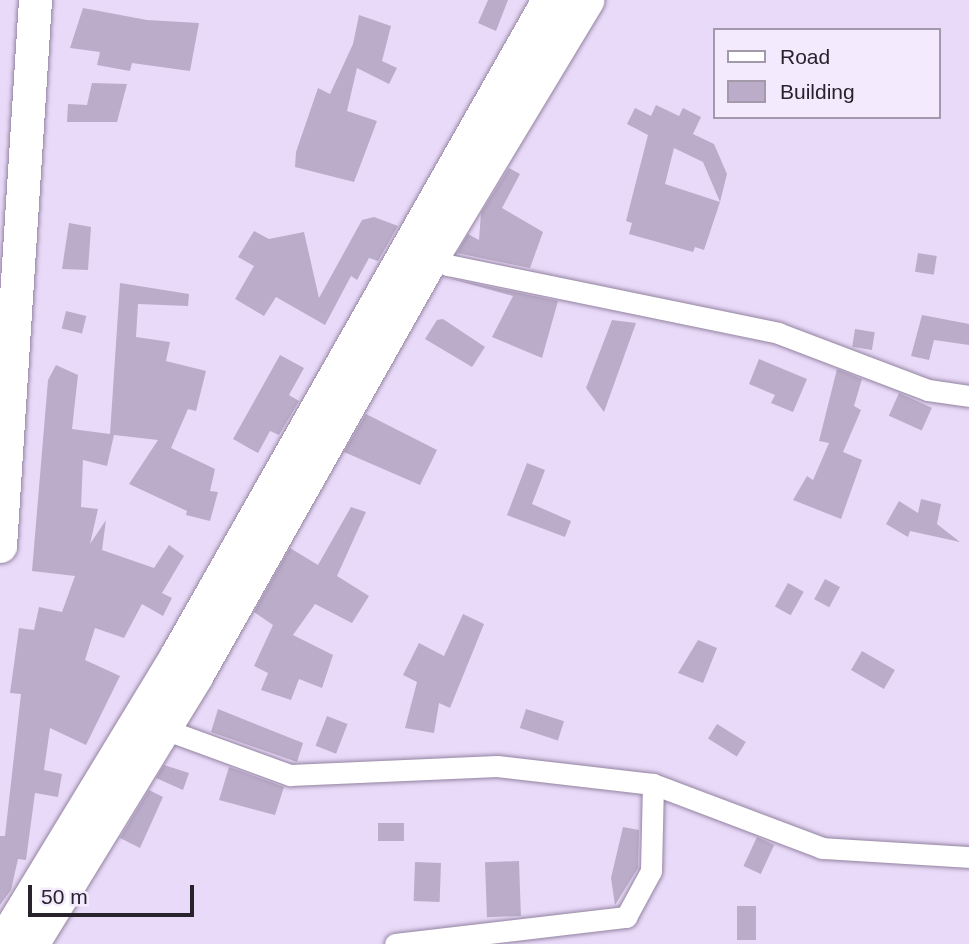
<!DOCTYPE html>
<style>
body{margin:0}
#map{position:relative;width:969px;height:944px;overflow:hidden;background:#eadaf9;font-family:Helvetica,sans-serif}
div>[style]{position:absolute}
.building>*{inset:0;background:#bbacc9;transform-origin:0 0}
.roads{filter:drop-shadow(0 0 2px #9283a0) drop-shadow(0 0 2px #9283a0)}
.minor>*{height:21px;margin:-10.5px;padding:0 10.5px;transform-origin:10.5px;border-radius:10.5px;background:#fff}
.primary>*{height:33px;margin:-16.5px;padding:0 16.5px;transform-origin:16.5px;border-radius:16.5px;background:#fff}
.trunk>*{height:35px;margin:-17.5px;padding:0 17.5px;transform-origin:17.5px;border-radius:17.5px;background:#fff}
span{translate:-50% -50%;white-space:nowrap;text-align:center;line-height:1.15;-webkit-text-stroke:7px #f4eafd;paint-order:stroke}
.legend{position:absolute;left:713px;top:28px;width:228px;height:91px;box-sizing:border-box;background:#f4eafd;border:2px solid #a29aaa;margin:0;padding:9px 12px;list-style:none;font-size:21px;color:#28222d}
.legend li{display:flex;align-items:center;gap:14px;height:35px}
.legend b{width:35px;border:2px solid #a29aaa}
.scale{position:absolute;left:28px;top:885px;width:166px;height:32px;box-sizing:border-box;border:4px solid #28222d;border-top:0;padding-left:9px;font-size:21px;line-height:24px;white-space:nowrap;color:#28222d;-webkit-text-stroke:5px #f4eafd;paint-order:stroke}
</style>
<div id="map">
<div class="building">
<div style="clip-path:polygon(488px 0,508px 0,496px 31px,478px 23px)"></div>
<div style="clip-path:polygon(83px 8px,147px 20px,199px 23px,190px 71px,132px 63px,130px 71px,97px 65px,100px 52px,70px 48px)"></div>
<div style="clip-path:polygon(359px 15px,391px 26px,382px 61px,397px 68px,389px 84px,357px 68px,347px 111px,377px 121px,354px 182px,295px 167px,296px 152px,318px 88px,330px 94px,353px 44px)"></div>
<div style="clip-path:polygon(92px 83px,127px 84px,117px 122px,67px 122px,68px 104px,87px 105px)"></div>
<div style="clip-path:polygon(656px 105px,679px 116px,683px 108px,701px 117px,693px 134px,714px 144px,727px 174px,720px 202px,703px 162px,674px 148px,665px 184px,720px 202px,704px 250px,695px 247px,693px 252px,629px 234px,632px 223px,626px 221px,648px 135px,627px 124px,635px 108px,651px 116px)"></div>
<div style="clip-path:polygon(509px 168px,520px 174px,502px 208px,543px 232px,530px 268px,457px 253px,468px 234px,479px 240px,481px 213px)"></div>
<div style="clip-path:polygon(374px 217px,398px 226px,378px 261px,369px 258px,357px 280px,351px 276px,325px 325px,276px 297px,264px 316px,235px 299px,254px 266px,238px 257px,254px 231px,269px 239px,304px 232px,319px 298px,362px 220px)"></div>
<div style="clip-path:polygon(69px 223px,91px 227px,88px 270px,62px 269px)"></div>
<div style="left:918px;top:253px;width:19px;height:19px;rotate:9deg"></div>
<div style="clip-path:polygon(448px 278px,558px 301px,542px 358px,492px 337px,513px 296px)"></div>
<div style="clip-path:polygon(120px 283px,189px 294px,188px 306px,138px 304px,136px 337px,170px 342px,166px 361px,206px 371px,196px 411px,188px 409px,171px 448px,215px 469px,210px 491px,218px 492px,210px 521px,186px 515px,187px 511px,129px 484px,158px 440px,114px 435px,107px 466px,83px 460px,81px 507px,98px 509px,90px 544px,106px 520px,102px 550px,154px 568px,169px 545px,184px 556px,162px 593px,172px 598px,163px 616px,142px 604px,124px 638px,95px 628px,85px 660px,120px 676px,86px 745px,50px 728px,44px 770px,62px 774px,58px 797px,35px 793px,26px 860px,18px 859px,11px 890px,0 905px,0 836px,5px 836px,21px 694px,10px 693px,19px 628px,34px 630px,39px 607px,62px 612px,75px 576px,32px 571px,48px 380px,56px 365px,78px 375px,72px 429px,110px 434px)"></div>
<div style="left:66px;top:311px;width:21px;height:18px;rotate:14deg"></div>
<div style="clip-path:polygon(922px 315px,969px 324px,969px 345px,934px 340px,929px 360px,911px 356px)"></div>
<div style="clip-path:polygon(443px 319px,485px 347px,472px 367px,425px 339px,437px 320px)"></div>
<div style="clip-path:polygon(612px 320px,636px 323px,604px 412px,586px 388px)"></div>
<div style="left:855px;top:329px;width:20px;height:18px;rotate:9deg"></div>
<div style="clip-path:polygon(280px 355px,304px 368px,289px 395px,299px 401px,279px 435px,270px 431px,258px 453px,233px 439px)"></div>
<div style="clip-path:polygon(759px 359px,807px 379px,793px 412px,771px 403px,775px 395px,749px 384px)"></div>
<div style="clip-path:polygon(837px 369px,862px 379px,854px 406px,861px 410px,843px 452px,862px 460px,841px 519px,793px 500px,807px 476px,813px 480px,829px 443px,819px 441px)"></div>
<div style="left:899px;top:393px;width:36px;height:25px;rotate:24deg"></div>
<div style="clip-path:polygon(366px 414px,437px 450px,420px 485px,344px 452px)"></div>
<div style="clip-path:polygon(527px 463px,545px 470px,532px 504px,571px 521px,565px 537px,507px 515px)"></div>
<div style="clip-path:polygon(921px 499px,941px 504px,937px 524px,960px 542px,910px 531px,908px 537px,886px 524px,899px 501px,918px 513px)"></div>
<div style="clip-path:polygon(351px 507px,366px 512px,337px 576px,369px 596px,352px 623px,315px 604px,293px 635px,333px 655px,322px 688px,299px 679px,291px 700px,261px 690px,268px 673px,254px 666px,273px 625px,254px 612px,290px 548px,318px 565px)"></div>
<div style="left:825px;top:579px;width:17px;height:23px;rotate:28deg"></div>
<div style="left:788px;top:583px;width:18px;height:27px;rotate:29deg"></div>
<div style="clip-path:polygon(463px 614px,484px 624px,450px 708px,439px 703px,434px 733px,405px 728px,417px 682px,403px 675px,419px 643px,444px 656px)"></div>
<div style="clip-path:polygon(698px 640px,717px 648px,703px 683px,678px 673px)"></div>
<div style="left:862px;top:651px;width:38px;height:22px;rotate:30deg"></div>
<div style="clip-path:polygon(218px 709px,303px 743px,297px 762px,211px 732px)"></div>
<div style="left:526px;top:709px;width:40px;height:20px;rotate:18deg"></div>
<div style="left:327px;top:716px;width:22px;height:32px;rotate:21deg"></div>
<div style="left:717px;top:724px;width:34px;height:17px;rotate:32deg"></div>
<div style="clip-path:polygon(164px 765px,189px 773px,183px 790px,156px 778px)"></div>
<div style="clip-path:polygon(229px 767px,284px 787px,275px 815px,219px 800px)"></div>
<div style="clip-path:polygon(149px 790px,163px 797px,140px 848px,120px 838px)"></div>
<div style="left:378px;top:823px;width:26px;height:18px"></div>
<div style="clip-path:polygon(623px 827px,639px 830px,638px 868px,615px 905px,611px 878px)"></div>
<div style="left:757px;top:837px;width:19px;height:32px;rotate:25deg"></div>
<div style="left:519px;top:861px;width:55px;height:34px;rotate:88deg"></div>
<div style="left:415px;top:862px;width:26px;height:39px;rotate:2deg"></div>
<div style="left:737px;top:906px;width:19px;height:34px"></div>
</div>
<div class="roads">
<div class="minor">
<div style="left:424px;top:249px;width:29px;rotate:34deg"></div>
<div style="left:448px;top:265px;width:337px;rotate:11.6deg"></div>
<div style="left:778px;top:333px;width:160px;rotate:20.8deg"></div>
<div style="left:928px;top:390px;width:41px;rotate:8.3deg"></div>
<div style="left:153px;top:725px;width:146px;rotate:20.1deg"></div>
<div style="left:290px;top:775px;width:207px;rotate:-2.5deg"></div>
<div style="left:497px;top:766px;width:157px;rotate:6.6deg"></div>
<div style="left:653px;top:784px;width:181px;rotate:20.7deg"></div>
<div style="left:822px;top:848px;width:147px;rotate:3.5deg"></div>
<div style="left:395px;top:944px;width:233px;rotate:-6.7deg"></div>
<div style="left:626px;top:917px;width:52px;rotate:-61.5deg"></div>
<div style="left:651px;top:871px;width:87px;rotate:-88.7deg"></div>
</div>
<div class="primary">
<div style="left:0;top:546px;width:547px;rotate:-86.33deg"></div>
</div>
<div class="trunk">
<div style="left:2px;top:944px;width:337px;rotate:-58.7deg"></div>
<div style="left:177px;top:656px;width:754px;rotate:-60.44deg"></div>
<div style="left:31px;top:944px;width:314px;rotate:-58.5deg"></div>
<div style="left:195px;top:676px;width:484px;rotate:-60.6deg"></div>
<div style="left:433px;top:254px;width:297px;rotate:-58.9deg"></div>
</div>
</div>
<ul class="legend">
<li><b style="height:9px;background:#fff"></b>Road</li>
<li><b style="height:19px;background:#bbacc9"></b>Building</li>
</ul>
<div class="scale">50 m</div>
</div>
